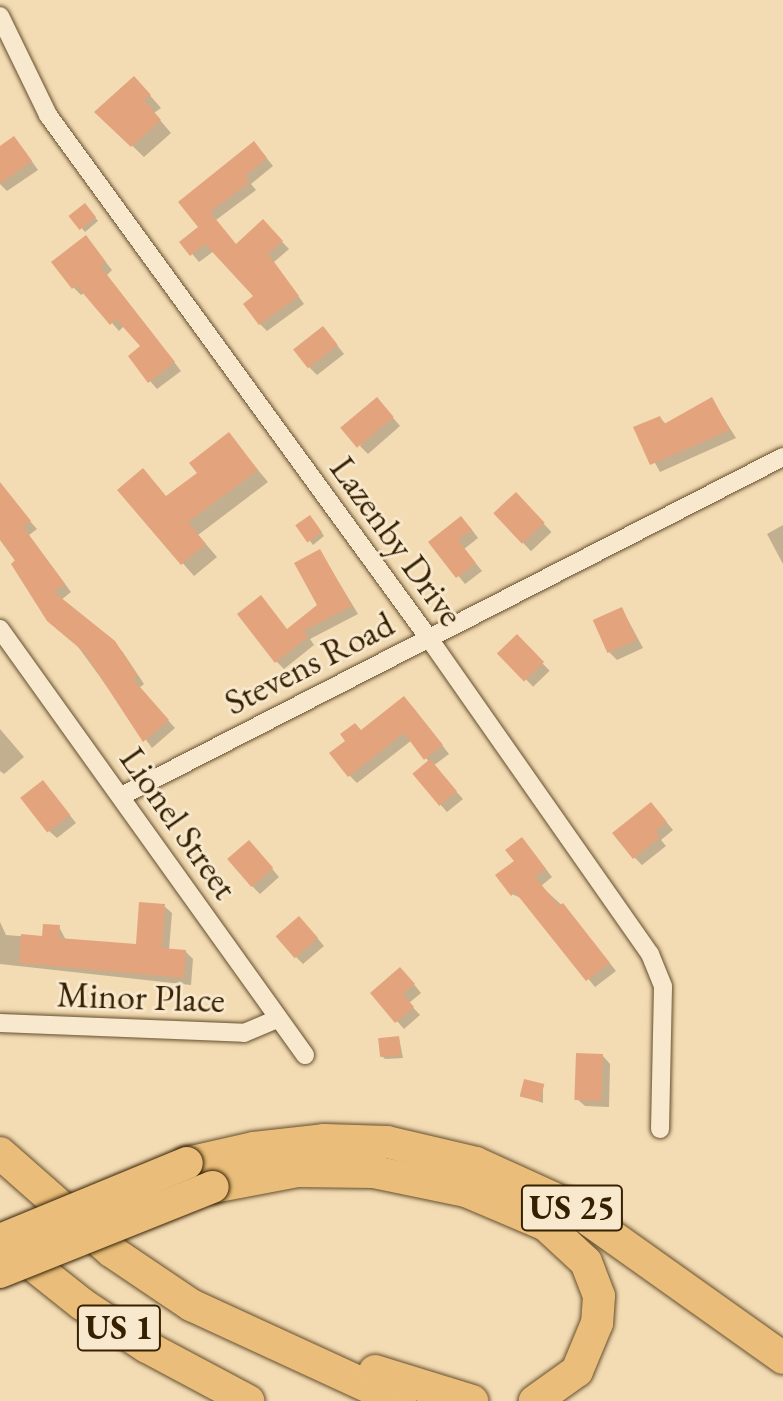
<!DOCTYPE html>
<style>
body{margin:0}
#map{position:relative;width:783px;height:1401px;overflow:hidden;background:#f3dbb3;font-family:"EB Garamond",serif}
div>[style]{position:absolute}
.shadow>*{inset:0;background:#0003;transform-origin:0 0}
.building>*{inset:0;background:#e3a47d;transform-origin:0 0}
.roads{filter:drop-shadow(0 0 2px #654f2d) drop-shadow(0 0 2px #654f2d)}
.street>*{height:18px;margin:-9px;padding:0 9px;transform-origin:9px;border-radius:9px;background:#f7e8ce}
.highway>*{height:32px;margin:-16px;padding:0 16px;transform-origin:16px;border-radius:16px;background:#eabe7a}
.bridges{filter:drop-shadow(0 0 2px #362000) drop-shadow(0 0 2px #362000)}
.highway-bridge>*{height:32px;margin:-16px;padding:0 16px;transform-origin:16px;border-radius:16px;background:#eabe7a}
span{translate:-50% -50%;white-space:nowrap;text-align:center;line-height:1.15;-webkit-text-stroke:6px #f7e8ce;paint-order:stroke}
.shield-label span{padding:2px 6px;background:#f7e8ce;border:2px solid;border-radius:6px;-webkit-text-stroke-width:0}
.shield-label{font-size:34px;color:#362000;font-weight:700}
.street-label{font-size:36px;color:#362000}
</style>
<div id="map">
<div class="shadow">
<div style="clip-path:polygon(146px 91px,161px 108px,154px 113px,171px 133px,144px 157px,97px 112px)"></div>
<div style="clip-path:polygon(21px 146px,38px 170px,7px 191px,0 184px,0 149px)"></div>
<div style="clip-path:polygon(261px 151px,273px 166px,251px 184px,256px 190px,216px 220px,237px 246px,263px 222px,289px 249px,274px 262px,304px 304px,267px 331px,260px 324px,256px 297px,214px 251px,199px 262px,182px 242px,200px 228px,181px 202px)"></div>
<div style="clip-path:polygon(88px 209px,98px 221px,85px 232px,72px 216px)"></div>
<div style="clip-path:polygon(93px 246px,112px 270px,107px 275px,181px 371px,157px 389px,150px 381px,143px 347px,124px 326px,119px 331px,85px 292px,81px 295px,73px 287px)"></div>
<div style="clip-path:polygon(330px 336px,344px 354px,317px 375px,309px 367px)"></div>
<div style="clip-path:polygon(712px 400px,736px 438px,660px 472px,636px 428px,660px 418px,667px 425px)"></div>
<div style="clip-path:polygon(384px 407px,400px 426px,368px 454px,360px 446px)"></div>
<div style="clip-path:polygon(229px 435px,268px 482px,198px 535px,217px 557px,194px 576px,120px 491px,167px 498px,199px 473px)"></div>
<div style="clip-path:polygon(0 488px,37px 529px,29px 535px,71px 592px,61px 600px,122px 651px,144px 684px,139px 688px,175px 728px,152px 748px,0 540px)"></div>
<div style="left:516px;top:494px;width:52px;height:28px;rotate:47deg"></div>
<div style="clip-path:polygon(313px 520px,324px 536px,313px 545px,310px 541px)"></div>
<div style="clip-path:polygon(783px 525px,783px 564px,767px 534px)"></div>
<div style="clip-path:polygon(469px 526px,478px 538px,464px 549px,482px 571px,465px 584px,431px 542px)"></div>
<div style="clip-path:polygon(320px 551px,358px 614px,310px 639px,314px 645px,284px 669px,276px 661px,288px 630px,319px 606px)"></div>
<div style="clip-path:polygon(622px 609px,643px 648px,617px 660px,609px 652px)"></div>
<div style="left:517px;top:637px;width:47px;height:23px;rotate:46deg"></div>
<div style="clip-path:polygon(412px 706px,449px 754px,433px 766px,463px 799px,447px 812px,440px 804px,429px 762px,412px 740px,357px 783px,349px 775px,361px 732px)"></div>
<div style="clip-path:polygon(0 729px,24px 757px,4px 774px,0 771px)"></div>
<div style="clip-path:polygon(50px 790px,76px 823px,57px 838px,49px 831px)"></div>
<div style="clip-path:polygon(658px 812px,673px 830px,661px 840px,666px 846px,642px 865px,634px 857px)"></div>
<div style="clip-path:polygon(529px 847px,552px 877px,541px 886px,570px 913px,616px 971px,595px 987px,523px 899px,512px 894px)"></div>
<div style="clip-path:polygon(256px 850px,279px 877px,260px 894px,252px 886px)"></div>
<div style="clip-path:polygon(164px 906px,172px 913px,169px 950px,186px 952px,193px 959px,191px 985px,0 964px,0 922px,6px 935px,44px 938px,59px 927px,66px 940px,138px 946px)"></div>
<div style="clip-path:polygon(307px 926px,324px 946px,303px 964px,295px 956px)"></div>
<div style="clip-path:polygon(408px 977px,421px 993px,409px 1003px,420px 1015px,404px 1029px,372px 993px)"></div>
<div style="clip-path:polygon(399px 1038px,403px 1058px,385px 1059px,382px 1056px)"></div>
<div style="clip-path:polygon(603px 1056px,610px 1064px,609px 1107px,585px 1106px,577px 1099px)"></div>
<div style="clip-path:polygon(543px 1086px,543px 1103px,523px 1096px)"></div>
</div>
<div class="building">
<div style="clip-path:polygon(134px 76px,151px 95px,144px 100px,161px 120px,131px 147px,94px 112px)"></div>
<div style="clip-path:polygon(14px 136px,32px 161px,0 184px,0 146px)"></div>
<div style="clip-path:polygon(254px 141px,267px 158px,245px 176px,250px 182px,210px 212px,236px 244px,263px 219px,283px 241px,268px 254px,299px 296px,259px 325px,243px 304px,253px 296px,205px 244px,190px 256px,179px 242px,198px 227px,178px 202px)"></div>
<div style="left:85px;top:203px;width:18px;height:21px;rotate:52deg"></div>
<div style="clip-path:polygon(86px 235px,106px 262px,100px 266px,175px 362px,148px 383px,128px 356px,140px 346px,116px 319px,110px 325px,76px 285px,72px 289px,51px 262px)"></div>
<div style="left:323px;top:326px;width:24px;height:38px;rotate:52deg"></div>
<div style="left:377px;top:397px;width:26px;height:48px;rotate:50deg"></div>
<div style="clip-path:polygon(712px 397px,730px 430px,650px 465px,633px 427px,660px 416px,664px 424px)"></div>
<div style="clip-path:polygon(229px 432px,258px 470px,188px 522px,206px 544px,181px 565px,117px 490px,143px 468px,166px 496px,197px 473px,189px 463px)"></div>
<div style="clip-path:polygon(0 482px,31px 521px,23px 527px,65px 584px,54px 592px,115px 641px,138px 676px,133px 679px,169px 720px,143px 742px,84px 652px,47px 621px,11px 564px,15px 560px,0 539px)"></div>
<div style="left:516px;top:492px;width:42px;height:31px;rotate:47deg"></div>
<div style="left:310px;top:515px;width:21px;height:18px;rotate:55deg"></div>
<div style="clip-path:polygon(461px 516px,472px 530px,458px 540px,476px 563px,456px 578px,428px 542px)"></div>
<div style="clip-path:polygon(320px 549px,352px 606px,304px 631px,308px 637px,275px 663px,237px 614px,261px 595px,287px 629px,317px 605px,294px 563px)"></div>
<div style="left:622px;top:607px;width:36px;height:32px;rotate:66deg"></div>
<div style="left:517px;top:634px;width:39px;height:28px;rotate:46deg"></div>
<div style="clip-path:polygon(404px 696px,443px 745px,424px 760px,404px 733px,348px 777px,329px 753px,345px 741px,340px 734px,355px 723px,361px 730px)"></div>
<div style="left:430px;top:759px;width:42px;height:23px;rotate:50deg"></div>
<div style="left:43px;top:780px;width:44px;height:29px;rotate:52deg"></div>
<div style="clip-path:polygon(651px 802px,667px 822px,655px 831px,660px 837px,633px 859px,612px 833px)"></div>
<div style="clip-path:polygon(522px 837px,546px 869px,535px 877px,559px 906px,563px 903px,610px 963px,586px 981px,515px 892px,511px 896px,495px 875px,514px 861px,505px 850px)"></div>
<div style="left:249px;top:840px;width:37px;height:29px;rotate:49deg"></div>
<div style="clip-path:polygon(139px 902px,165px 904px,162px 948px,186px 950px,184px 978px,19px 963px,21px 934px,42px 936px,43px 924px,60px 925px,59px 938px,136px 944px)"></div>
<div style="left:299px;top:916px;width:29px;height:31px;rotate:49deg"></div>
<div style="clip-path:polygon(400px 967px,415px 984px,403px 994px,414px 1007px,395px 1023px,370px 993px)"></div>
<div style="left:399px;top:1036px;width:19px;height:21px;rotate:84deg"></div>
<div style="left:576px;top:1053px;width:27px;height:47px;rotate:2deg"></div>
<div style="left:524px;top:1079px;width:21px;height:18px;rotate:14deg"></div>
</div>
<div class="roads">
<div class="street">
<div style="left:0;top:16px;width:110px;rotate:64.1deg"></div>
<div style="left:48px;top:115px;width:646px;rotate:53.95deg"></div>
<div style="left:428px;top:637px;width:387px;rotate:55deg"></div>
<div style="left:650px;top:954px;width:35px;rotate:68deg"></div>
<div style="left:663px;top:987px;width:142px;rotate:91.2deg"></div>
<div style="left:0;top:629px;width:524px;rotate:54.4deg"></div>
<div style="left:121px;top:796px;width:744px;rotate:-27.12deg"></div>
<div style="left:0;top:1023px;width:244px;rotate:2.3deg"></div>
<div style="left:244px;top:1033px;width:36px;rotate:-23deg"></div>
</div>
<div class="highway">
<div style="left:0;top:1153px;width:148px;rotate:41.4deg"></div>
<div style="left:111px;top:1251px;width:97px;rotate:34deg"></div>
<div style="left:191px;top:1305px;width:230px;rotate:24.7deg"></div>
<div style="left:187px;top:1163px;width:69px;rotate:-12.6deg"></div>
<div style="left:254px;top:1148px;width:70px;rotate:-6.5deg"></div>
<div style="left:324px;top:1140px;width:63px;rotate:1.8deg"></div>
<div style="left:387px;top:1142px;width:91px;rotate:13.3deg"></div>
<div style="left:476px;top:1163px;width:101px;rotate:24.5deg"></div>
<div style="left:568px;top:1205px;width:264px;rotate:35.4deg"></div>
<div style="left:213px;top:1187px;width:86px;rotate:-10.7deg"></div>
<div style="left:298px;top:1171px;width:76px;rotate:0.8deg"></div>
<div style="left:374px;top:1172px;width:94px;rotate:11.7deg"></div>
<div style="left:466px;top:1191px;width:87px;rotate:23deg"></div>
<div style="left:546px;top:1225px;width:54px;rotate:42.8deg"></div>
<div style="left:586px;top:1262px;width:36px;rotate:69deg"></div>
<div style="left:599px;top:1296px;width:27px;rotate:94deg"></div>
<div style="left:597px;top:1323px;width:52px;rotate:112.6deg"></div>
<div style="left:577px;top:1371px;width:52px;rotate:144.5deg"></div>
<div style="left:9px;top:1246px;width:93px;rotate:38.5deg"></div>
<div style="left:82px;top:1304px;width:78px;rotate:33.5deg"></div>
<div style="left:147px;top:1347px;width:115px;rotate:28.1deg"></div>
<div style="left:375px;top:1371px;width:102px;rotate:17.2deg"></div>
</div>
</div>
<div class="bridges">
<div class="highway-bridge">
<div style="left:0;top:1240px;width:202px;rotate:-22.4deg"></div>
<div style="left:0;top:1272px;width:229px;rotate:-21.8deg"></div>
</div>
</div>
<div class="shield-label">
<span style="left:572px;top:1208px">US 25</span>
<span style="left:119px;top:1328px">US 1</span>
</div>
<div class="street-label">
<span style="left:397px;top:541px;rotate:54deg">Lazenby Drive</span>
<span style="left:309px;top:663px;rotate:-27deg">Stevens Road</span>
<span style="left:179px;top:823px;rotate:55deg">Lionel Street</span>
<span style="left:141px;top:997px;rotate:2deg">Minor Place</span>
</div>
</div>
